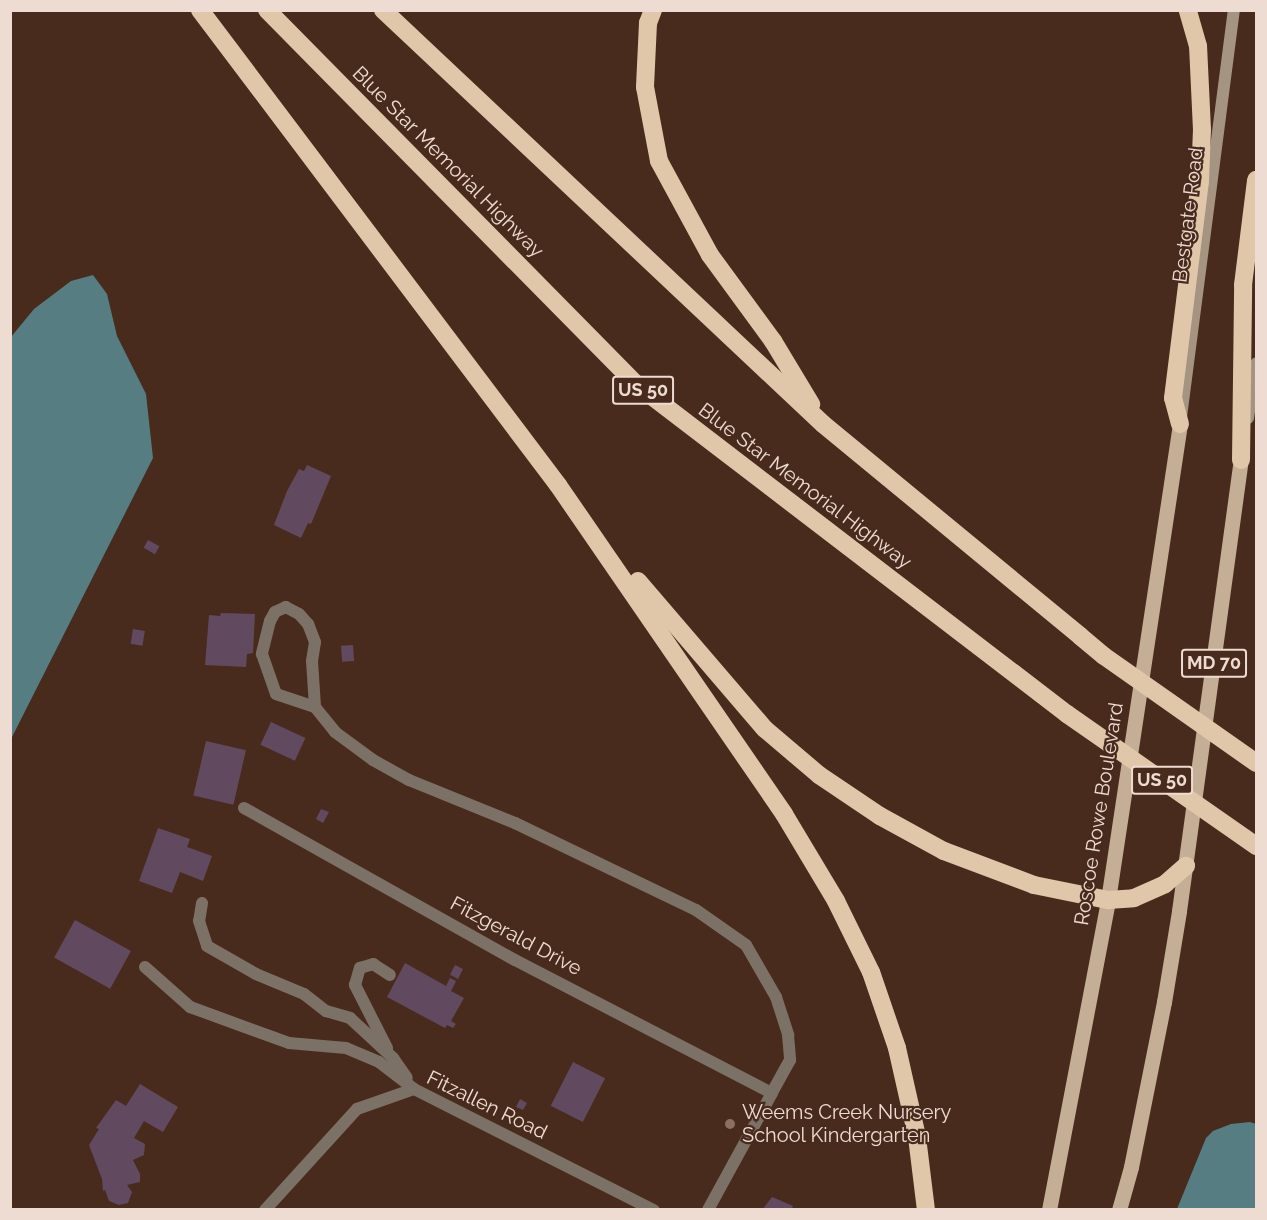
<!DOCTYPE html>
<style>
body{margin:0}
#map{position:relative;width:1267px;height:1220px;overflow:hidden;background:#482b1d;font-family:Raleway,sans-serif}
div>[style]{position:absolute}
.water>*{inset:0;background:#567e82}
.building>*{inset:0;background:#614a5f;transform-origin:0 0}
.service>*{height:12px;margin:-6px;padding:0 6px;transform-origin:6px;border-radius:6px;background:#7c7166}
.minor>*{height:12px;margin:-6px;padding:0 6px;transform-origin:6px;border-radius:6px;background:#7c7166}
.secondary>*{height:12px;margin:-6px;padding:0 6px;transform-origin:6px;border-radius:6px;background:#a59481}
.primary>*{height:15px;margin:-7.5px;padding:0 7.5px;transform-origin:7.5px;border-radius:7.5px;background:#c4af96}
.motorway>*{height:18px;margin:-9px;padding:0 9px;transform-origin:9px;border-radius:9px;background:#e1c7a9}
.motorway-bridge>*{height:18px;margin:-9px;padding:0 9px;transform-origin:9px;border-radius:9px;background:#e1c7a9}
.dots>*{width:16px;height:16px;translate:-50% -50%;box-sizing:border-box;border:3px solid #482b1d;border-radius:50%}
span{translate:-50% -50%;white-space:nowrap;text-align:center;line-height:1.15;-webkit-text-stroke:4.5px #482b1d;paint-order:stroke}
.shield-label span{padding:2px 4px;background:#482b1d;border:2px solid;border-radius:4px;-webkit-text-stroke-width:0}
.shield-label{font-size:18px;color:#eedbd2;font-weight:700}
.street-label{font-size:20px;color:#eedbd2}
.poi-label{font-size:20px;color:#eedbd2}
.left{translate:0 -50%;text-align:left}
.frame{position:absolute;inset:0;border:12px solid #eedbd2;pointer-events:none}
</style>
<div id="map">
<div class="water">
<div style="clip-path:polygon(93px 275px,107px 294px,117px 336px,146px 394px,153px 458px,11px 739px,11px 337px,34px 309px,71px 281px)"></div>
<div style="clip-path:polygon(1250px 1122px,1256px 1124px,1256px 1209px,1177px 1209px,1206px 1138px,1213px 1131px,1231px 1124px)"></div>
</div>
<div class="building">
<div style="clip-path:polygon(307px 465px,331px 476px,311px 524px,308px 523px,301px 538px,274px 525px,287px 491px,299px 469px,304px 471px)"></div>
<div style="left:148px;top:540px;width:13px;height:9px;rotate:29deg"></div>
<div style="clip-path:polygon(221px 613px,255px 614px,253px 653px,247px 654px,246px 667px,205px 665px,209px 615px,220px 616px)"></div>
<div style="left:133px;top:629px;width:12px;height:15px;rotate:9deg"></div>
<div style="left:353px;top:645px;width:16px;height:12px;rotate:86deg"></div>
<div style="left:271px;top:722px;width:38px;height:25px;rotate:25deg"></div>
<div style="left:206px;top:741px;width:41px;height:56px;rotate:13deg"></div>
<div style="clip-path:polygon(321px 809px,329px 812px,323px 823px,316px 819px)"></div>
<div style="clip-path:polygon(158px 828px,190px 839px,187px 847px,212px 856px,203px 881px,180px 872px,172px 893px,139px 881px)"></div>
<div style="left:75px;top:920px;width:64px;height:43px;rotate:29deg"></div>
<div style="clip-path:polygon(405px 963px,446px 986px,450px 978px,456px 981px,451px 991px,464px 998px,451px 1021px,456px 1024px,453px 1028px,447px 1025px,445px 1028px,387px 997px)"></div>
<div style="left:455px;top:965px;width:9px;height:11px;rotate:27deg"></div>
<div style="left:573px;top:1062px;width:36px;height:49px;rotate:27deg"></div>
<div style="clip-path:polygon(140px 1084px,178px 1107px,163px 1132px,144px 1121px,134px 1138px,145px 1144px,144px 1155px,133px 1160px,140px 1174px,140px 1182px,127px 1185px,132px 1192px,128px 1203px,119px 1205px,109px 1201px,105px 1190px,103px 1191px,102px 1179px,89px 1145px,99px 1129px,96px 1128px,116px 1100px,126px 1106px)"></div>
<div style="clip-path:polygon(520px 1099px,527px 1103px,523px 1110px,516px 1107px)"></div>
<div style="clip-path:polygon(772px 1197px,793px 1206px,791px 1210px,762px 1210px)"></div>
</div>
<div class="service">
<div style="left:315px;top:707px;width:46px;rotate:-93.7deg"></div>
<div style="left:312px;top:661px;width:19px;rotate:-81deg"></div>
<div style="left:315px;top:642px;width:19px;rotate:-111deg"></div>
<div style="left:308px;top:624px;width:13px;rotate:-132deg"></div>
<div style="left:299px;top:614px;width:15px;rotate:-152deg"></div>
<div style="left:286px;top:607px;width:12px;rotate:156deg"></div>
<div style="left:275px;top:612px;width:10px;rotate:119deg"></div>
<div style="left:270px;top:621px;width:34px;rotate:104deg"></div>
<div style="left:262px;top:654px;width:42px;rotate:70.7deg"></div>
<div style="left:276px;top:694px;width:41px;rotate:18.4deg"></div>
<div style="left:315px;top:707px;width:32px;rotate:51deg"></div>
<div style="left:335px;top:732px;width:47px;rotate:36.4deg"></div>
<div style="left:373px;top:760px;width:41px;rotate:29.1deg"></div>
<div style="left:409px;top:780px;width:114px;rotate:22.1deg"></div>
<div style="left:515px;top:823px;width:201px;rotate:25.7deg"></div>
<div style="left:696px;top:910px;width:61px;rotate:35deg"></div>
<div style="left:746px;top:945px;width:60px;rotate:60deg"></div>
<div style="left:776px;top:997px;width:40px;rotate:72deg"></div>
<div style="left:788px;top:1035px;width:25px;rotate:85deg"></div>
<div style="left:790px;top:1060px;width:38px;rotate:119deg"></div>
<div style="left:202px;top:903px;width:18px;rotate:99deg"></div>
<div style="left:199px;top:921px;width:26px;rotate:72deg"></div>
<div style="left:207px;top:946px;width:56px;rotate:29.7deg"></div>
<div style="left:256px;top:974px;width:52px;rotate:22.6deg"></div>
<div style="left:304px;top:994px;width:28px;rotate:38deg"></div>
<div style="left:326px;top:1011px;width:25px;rotate:16deg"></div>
<div style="left:350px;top:1018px;width:59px;rotate:42.9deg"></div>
<div style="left:393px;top:1058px;width:24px;rotate:55deg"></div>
<div style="left:145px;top:967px;width:60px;rotate:41.6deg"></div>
<div style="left:190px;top:1007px;width:105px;rotate:20deg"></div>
<div style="left:289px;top:1043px;width:57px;rotate:5deg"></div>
<div style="left:346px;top:1048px;width:36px;rotate:23deg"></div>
<div style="left:379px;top:1062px;width:44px;rotate:37.6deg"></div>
<div style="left:387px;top:1048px;width:71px;rotate:-116.9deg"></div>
<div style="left:355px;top:985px;width:18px;rotate:-74deg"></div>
<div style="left:360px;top:968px;width:14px;rotate:-17deg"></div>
<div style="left:373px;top:964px;width:20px;rotate:33deg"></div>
</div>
<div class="minor">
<div style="left:244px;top:808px;width:311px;rotate:29.3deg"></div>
<div style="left:515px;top:960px;width:289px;rotate:27.4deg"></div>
<div style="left:772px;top:1093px;width:133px;rotate:118.7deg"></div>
<div style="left:265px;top:1210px;width:137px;rotate:-47.7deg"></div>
<div style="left:357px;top:1109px;width:60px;rotate:-19.3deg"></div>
<div style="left:414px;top:1089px;width:269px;rotate:26.8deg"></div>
</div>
<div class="secondary">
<div style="left:1181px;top:417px;width:410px;rotate:-82.6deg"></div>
<div style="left:1248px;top:418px;width:55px;rotate:-81.6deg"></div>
</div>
<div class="primary">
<div style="left:1049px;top:1210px;width:316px;rotate:-79.2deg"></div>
<div style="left:1108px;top:900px;width:481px;rotate:-81.4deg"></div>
<div style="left:1119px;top:1210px;width:45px;rotate:-74.4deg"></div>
<div style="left:1131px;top:1167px;width:168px;rotate:-78.7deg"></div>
<div style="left:1164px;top:1002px;width:92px;rotate:-80.6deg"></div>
<div style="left:1179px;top:911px;width:455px;rotate:-82.2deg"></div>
</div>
<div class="motorway">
<div style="left:200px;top:10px;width:595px;rotate:53deg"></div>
<div style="left:558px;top:485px;width:399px;rotate:55.5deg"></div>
<div style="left:784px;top:814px;width:101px;rotate:59.1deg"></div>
<div style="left:836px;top:901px;width:79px;rotate:63.8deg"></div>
<div style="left:871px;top:972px;width:80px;rotate:71.1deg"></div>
<div style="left:897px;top:1048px;width:91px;rotate:77.3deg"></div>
<div style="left:917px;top:1137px;width:74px;rotate:83deg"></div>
<div style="left:267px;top:10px;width:525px;rotate:45.39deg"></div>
<div style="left:636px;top:384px;width:543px;rotate:37.44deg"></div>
<div style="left:383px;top:10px;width:604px;rotate:43.26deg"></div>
<div style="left:823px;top:424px;width:333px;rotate:39.5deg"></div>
<div style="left:653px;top:10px;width:14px;rotate:111deg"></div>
<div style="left:648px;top:23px;width:64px;rotate:92.7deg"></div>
<div style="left:645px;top:87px;width:75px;rotate:79.3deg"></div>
<div style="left:659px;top:161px;width:107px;rotate:61.5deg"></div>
<div style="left:710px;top:255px;width:107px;rotate:53.8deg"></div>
<div style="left:773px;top:341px;width:74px;rotate:58.9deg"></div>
<div style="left:1180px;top:424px;width:27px;rotate:-105deg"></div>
<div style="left:1173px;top:398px;width:219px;rotate:-82.9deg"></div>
<div style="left:1200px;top:181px;width:51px;rotate:-87.8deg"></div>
<div style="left:1202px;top:130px;width:84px;rotate:-92.7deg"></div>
<div style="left:1198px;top:46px;width:37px;rotate:-106deg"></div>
<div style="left:1241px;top:460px;width:175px;rotate:-89.3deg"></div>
<div style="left:1243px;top:285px;width:106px;rotate:-82.9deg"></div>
<div style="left:638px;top:581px;width:195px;rotate:49.4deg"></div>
<div style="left:765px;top:729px;width:71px;rotate:40.4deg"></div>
<div style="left:819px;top:775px;width:73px;rotate:33.9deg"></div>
<div style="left:880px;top:816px;width:73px;rotate:28.7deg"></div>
<div style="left:944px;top:851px;width:96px;rotate:20.7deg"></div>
<div style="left:1034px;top:885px;width:76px;rotate:11.5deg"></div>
<div style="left:1108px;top:900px;width:26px;rotate:-4deg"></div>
<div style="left:1134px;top:898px;width:34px;rotate:-24deg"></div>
<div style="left:1165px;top:884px;width:28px;rotate:-41deg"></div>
</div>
<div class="motorway-bridge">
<div style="left:1080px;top:636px;width:31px;rotate:40deg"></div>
<div style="left:1104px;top:656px;width:186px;rotate:35.1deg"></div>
<div style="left:1067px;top:714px;width:231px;rotate:34.9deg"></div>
</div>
<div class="dots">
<div style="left:730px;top:1124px;background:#8d6e63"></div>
</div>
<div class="shield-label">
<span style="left:643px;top:390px">US 50</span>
<span style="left:1214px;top:663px">MD 70</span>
<span style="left:1162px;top:780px">US 50</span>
</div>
<div class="street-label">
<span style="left:448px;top:162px;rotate:45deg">Blue Star Memorial Highway</span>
<span style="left:1188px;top:215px;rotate:-83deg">Bestgate Road</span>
<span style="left:805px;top:486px;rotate:37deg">Blue Star Memorial Highway</span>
<span style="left:1099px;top:814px;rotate:-81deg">Roscoe Rowe Boulevard</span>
<span style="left:516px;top:936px;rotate:28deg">Fitzgerald Drive</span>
<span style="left:487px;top:1105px;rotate:26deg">Fitzallen Road</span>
</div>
<div class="poi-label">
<span class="left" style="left:742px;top:1124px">Weems Creek Nursery<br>School Kindergarten</span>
</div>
<div class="frame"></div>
</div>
